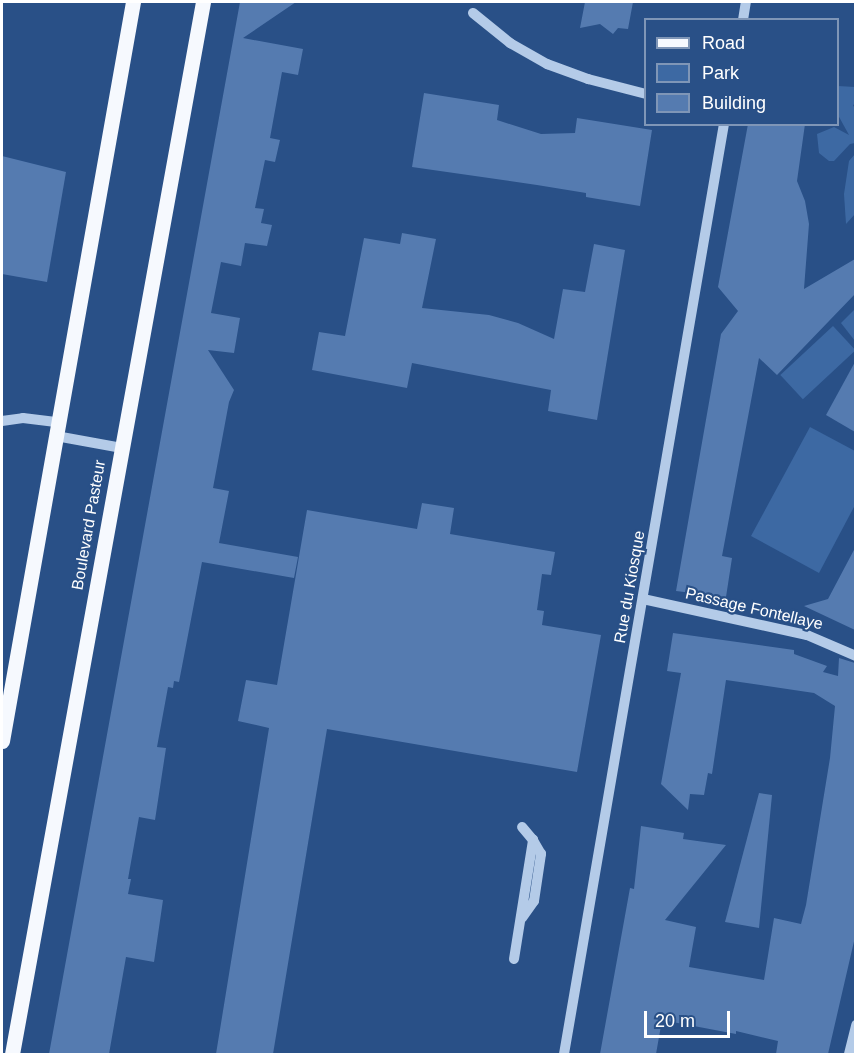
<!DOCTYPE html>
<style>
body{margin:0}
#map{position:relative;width:857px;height:1056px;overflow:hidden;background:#295087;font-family:Arial,sans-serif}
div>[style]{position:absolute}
.green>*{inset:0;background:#3d69a3;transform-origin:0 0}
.building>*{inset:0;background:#557bb0}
.minor>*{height:10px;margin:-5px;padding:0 5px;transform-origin:5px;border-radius:5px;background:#b4cbe8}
.major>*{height:15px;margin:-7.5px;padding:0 7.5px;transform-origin:7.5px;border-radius:7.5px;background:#f6f9fe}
span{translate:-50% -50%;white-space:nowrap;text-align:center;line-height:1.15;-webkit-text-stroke:4.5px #295087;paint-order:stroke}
.street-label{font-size:16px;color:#fff}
.frame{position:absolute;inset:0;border:3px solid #fff;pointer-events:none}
.legend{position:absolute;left:644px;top:18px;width:195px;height:108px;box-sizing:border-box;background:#295087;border:2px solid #7f96b7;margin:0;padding:8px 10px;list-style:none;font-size:18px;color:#fff}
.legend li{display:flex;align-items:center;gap:12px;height:30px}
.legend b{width:30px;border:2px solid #7f96b7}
.scale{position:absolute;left:644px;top:1011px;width:86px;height:27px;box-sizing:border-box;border:3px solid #fff;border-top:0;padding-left:8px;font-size:18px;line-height:21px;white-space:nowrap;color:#fff;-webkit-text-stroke:4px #295087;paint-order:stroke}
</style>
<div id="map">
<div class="green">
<div style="clip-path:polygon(838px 86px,855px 87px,855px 104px,853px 105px,855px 109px,855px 143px,850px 144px,834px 161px,829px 161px,819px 153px,817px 134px,834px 127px,849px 135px,838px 115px)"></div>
<div style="clip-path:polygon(855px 154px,855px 214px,846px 224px,844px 194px,849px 161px)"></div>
<div style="clip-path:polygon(855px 309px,855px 341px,841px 323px)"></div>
<div style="left:833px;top:326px;width:33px;height:72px;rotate:47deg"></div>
<div style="clip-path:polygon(810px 427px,855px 451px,855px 505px,819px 573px,751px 536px)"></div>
</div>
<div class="building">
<div style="clip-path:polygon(240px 2px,296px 2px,243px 38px,303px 49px,298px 75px,282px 72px,270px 138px,280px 140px,275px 162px,265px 160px,255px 208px,264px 209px,261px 223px,272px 225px,267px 246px,245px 243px,241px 266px,221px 262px,211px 313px,240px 318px,234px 353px,208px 350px,234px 390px,229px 402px,213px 488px,229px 491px,219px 543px,298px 557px,294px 578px,202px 562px,179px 682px,174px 681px,173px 688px,168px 687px,157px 747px,166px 748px,155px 820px,139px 817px,128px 879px,131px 879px,128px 894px,163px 900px,154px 962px,126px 957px,109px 1054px,49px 1054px)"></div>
<div style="clip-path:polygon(585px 2px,633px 2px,628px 29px,618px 28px,613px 34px,600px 24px,580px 28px)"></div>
<div style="clip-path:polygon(424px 93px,499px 105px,497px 120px,541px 134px,575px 133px,577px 118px,652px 130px,640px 206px,586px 197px,586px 193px,537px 185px,412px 167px)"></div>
<div style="clip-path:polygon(748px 124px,805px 124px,797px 181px,805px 201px,809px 224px,804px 289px,855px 259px,855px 294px,777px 375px,759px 358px,722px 556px,732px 558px,726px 597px,676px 591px,721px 334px,738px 311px,718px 287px)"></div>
<div style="clip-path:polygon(2px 156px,66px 172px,47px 282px,2px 274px)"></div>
<div style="clip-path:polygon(402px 233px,436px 239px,422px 308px,489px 315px,518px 323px,554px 339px,563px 289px,585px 292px,594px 244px,625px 250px,597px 420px,548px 411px,551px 390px,412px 363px,407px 388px,312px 370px,319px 332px,345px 336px,364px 238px,400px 244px)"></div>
<div style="clip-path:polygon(855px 362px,855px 432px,826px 415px)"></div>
<div style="clip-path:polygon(422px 503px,454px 508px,450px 534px,555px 552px,551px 575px,542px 574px,537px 610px,544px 611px,542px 625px,601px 635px,577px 772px,327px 729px,273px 1054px,216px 1054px,269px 728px,238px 721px,246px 680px,277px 685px,307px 510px,417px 529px)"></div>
<div style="clip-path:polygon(855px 548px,855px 630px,804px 606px,828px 599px)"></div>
<div style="clip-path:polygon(673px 633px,794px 650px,794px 654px,827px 666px,823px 672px,838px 676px,839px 658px,855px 663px,855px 937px,828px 1054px,776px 1054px,778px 1041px,736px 1031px,736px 1034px,662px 1020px,656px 1054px,600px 1054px,630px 888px,634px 889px,641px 826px,684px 833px,683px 839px,726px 845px,665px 920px,696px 927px,689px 967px,764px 980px,774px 918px,801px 924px,806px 905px,830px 758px,835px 706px,814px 693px,726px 680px,712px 774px,708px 773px,704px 795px,690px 794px,688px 810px,661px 784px,681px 673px,667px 671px)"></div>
<div style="clip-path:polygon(759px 793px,772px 795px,759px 928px,725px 922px)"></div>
</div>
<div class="minor">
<div style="left:473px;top:13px;width:48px;rotate:39deg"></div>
<div style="left:510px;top:43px;width:43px;rotate:29.6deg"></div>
<div style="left:547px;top:64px;width:44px;rotate:20.1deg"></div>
<div style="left:588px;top:79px;width:60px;rotate:14.5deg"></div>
<div style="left:743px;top:20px;width:18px;rotate:-81deg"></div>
<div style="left:2px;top:421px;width:21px;rotate:-8deg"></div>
<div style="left:23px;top:418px;width:35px;rotate:7deg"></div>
<div style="left:56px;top:436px;width:67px;rotate:10.3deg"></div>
<div style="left:643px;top:599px;width:168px;rotate:12.4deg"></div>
<div style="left:807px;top:635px;width:53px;rotate:23.2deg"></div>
<div style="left:522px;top:918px;width:21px;rotate:-55deg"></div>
<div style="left:534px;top:901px;width:48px;rotate:-81.5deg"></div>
<div style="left:541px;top:854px;width:16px;rotate:-120deg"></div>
<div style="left:514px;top:959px;width:121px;rotate:-80.9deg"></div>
<div style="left:533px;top:840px;width:17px;rotate:-130deg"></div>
<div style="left:564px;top:1054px;width:944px;rotate:-80.24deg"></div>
<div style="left:849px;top:1054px;width:30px;rotate:-76deg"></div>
</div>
<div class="major">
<div style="left:2px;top:741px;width:751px;rotate:-79.95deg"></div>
<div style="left:12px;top:1054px;width:1069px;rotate:-79.71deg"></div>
</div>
<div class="street-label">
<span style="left:89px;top:525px;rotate:-80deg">Boulevard Pasteur</span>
<span style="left:630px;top:587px;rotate:-80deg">Rue du Kiosque</span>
<span style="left:754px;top:609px;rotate:13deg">Passage Fontellaye</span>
</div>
<div class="frame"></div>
<ul class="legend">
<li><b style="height:8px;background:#f6f9fe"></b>Road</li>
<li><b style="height:16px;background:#3d69a3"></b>Park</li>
<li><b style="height:16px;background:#557bb0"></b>Building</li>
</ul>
<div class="scale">20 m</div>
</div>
